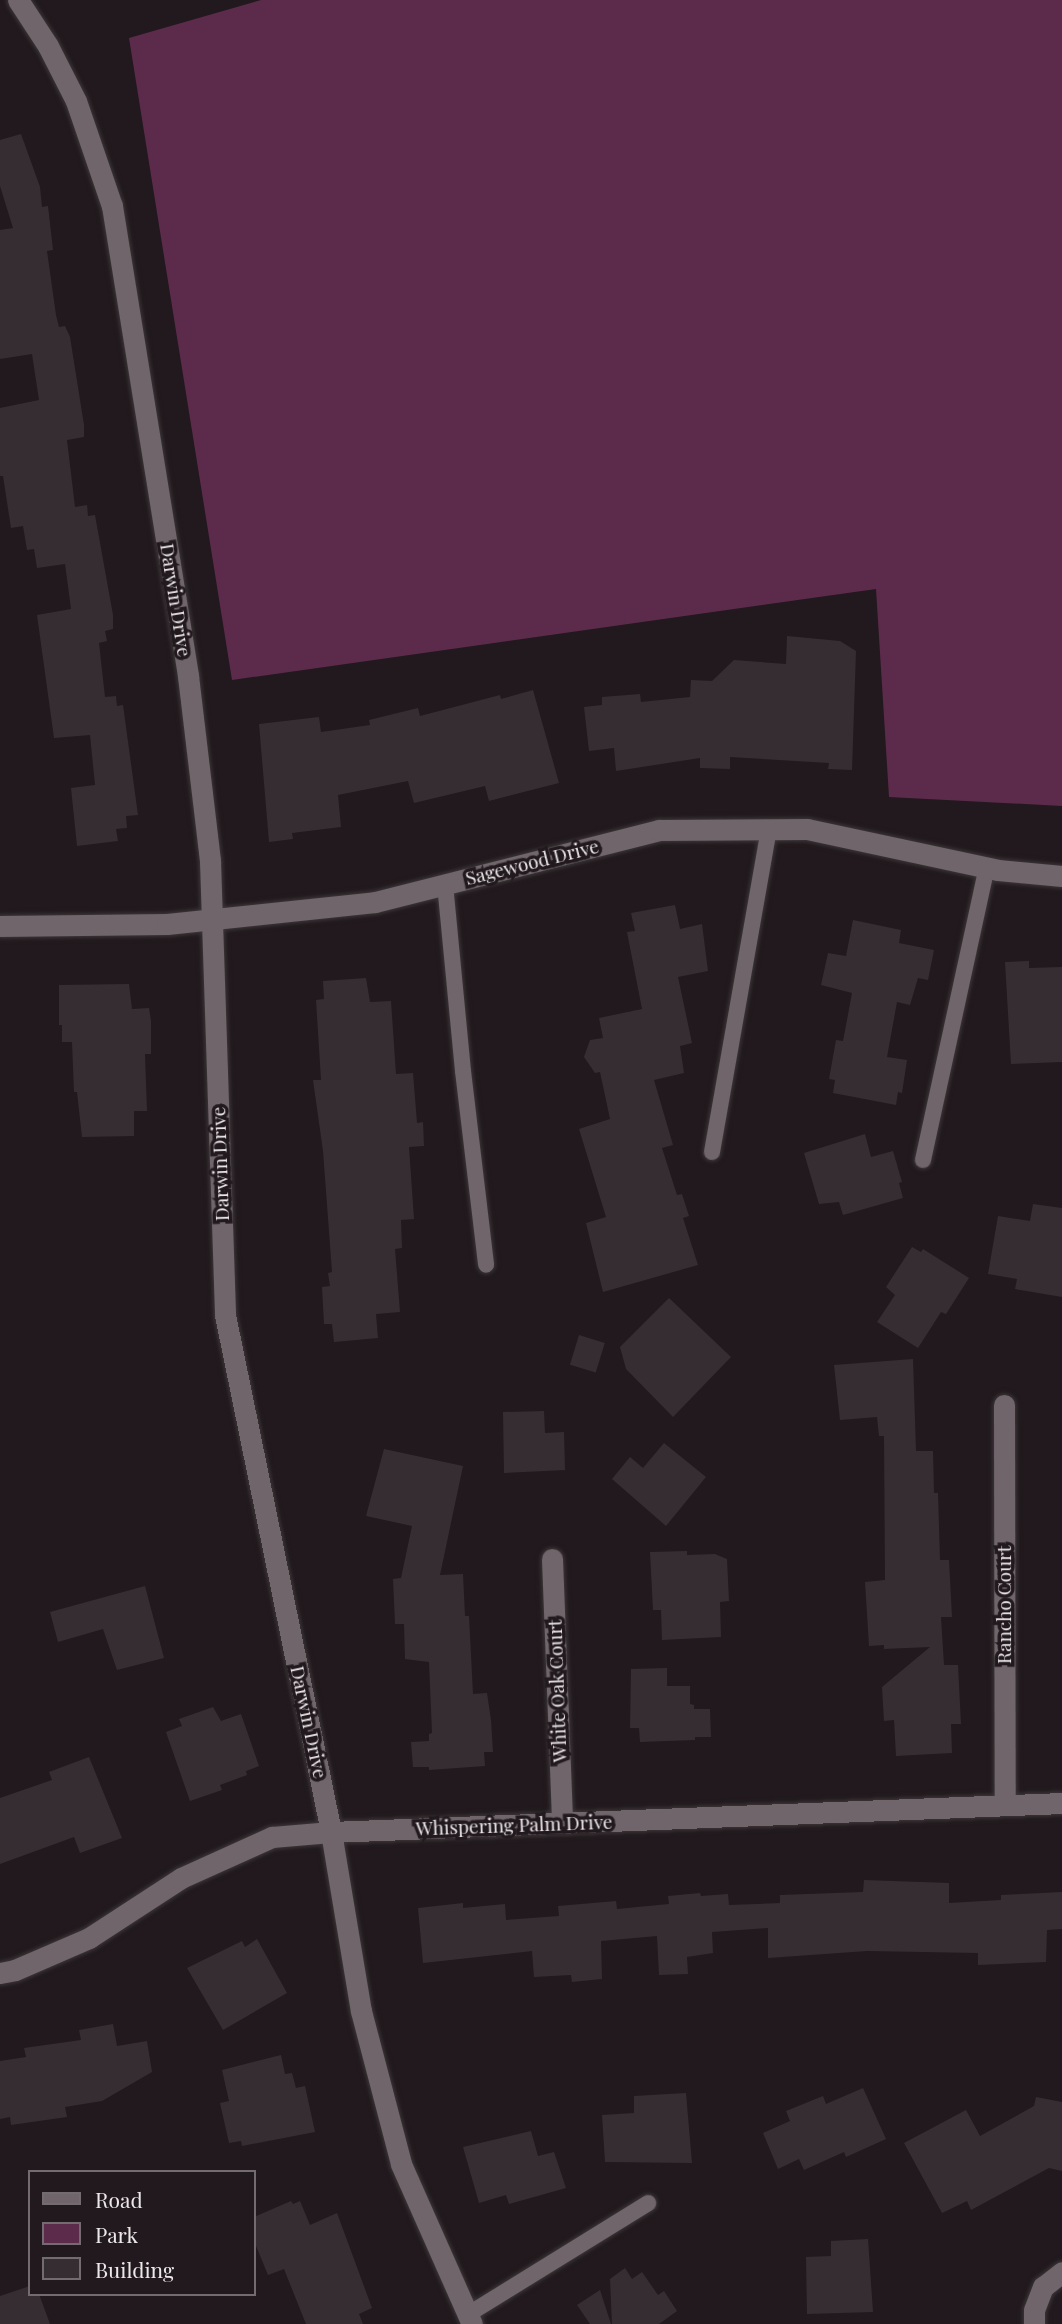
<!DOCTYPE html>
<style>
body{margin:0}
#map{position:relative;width:1062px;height:2324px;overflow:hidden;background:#21191d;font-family:"Playfair Display",serif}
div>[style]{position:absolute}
.green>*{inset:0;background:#5c2b4b}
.building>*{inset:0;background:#362d32;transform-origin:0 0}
.roads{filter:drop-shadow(0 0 2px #3c3639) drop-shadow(0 0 2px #3c3639)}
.service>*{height:16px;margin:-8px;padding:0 8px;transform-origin:8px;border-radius:8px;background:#6f656b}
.minor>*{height:21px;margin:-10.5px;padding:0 10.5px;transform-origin:10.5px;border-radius:10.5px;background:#6f656b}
.tertiary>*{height:21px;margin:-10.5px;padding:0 10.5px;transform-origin:10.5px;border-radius:10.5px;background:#6f656b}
span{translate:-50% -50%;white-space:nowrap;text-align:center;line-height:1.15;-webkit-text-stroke:7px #21191d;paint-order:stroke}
.street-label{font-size:19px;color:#ece7ea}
.legend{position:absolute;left:28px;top:2170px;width:228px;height:126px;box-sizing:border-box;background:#21191d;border:2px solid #726b6f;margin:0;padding:9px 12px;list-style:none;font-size:21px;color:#ece7ea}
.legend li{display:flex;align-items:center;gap:14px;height:35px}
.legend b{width:35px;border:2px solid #726b6f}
</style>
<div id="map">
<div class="green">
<div style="clip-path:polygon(261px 0,1062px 0,1062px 806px,889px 797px,876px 589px,232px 680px,129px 38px)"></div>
</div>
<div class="building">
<div style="clip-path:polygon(21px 134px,40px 187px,42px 207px,48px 206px,53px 250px,47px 251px,56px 315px,59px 327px,65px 326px,70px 337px,84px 425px,84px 437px,67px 440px,75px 507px,87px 505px,88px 516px,95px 515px,113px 615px,113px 629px,105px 631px,107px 641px,99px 643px,105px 697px,116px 696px,117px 706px,123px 705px,138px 815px,126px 816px,127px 828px,116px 829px,118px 841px,77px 846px,71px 788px,95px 785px,90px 735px,54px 738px,37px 615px,71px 609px,65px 564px,37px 568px,34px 549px,27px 550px,23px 526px,11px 528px,3px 476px,0 476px,0 408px,39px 400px,32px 354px,0 359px,0 230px,13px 228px,0 186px,0 140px)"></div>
<div style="clip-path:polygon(787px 636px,840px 641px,856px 651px,852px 770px,828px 769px,829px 763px,730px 757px,730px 769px,700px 768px,700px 758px,616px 771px,614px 748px,589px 751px,584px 707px,602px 705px,602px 697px,640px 694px,641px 702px,690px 697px,691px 680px,712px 681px,734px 660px,786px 664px)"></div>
<div style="clip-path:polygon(533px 690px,559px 783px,489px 801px,485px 786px,414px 803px,408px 781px,338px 795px,341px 827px,292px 833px,293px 839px,269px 842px,259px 724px,319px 717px,321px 732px,370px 725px,369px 720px,418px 708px,420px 716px,500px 695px,501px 699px)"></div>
<div style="clip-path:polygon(675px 905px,680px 929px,702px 924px,708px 971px,678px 977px,692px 1043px,680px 1046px,684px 1073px,654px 1080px,673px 1145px,662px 1148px,677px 1195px,682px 1194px,689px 1216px,683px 1218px,698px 1265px,603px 1292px,586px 1223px,606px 1217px,579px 1129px,610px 1119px,600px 1072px,595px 1073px,584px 1057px,590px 1040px,603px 1038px,599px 1018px,642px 1009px,627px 932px,635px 931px,631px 913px)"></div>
<div style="clip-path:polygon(853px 920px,901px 930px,899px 943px,934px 950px,928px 980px,918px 978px,910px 1005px,897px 1002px,887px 1057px,907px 1060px,902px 1093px,898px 1092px,896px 1105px,833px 1093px,835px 1080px,829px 1079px,836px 1040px,843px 1041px,852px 993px,821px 985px,828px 953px,846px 956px)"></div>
<div style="clip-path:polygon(1029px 961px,1029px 968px,1062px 967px,1062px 1062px,1011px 1064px,1005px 962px)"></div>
<div style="clip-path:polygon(366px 978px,370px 1002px,391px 1001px,396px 1074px,413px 1073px,417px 1123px,423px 1122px,424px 1146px,409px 1147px,414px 1219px,401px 1220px,402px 1248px,395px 1249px,400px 1312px,376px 1314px,378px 1338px,334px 1342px,332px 1324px,324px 1324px,322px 1287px,330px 1286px,328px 1273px,332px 1272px,323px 1151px,313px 1080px,321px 1080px,316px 1000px,324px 999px,323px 981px)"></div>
<div style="clip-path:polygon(129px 984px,132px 1009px,149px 1008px,151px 1021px,151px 1054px,145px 1054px,147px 1111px,134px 1111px,134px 1136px,82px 1137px,77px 1092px,74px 1092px,72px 1042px,62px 1042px,62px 1025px,59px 1025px,59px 985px)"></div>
<div style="clip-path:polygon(865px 1134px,871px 1157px,893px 1151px,902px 1182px,899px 1183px,903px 1198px,843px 1215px,839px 1202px,819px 1204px,804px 1153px)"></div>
<div style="clip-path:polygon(1033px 1204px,1062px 1208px,1062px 1297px,1015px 1289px,1017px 1279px,988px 1274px,998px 1216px,1030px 1221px)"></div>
<div style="clip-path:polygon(912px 1247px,921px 1252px,923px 1249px,969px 1278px,946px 1314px,941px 1312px,918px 1348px,877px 1322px,895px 1295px,886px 1287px)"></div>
<div style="clip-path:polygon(669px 1298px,731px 1357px,673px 1417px,626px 1369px,620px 1347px)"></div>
<div style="left:579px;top:1335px;width:27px;height:31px;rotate:17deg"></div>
<div style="clip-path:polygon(913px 1359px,916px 1451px,933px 1451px,934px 1493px,938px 1493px,940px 1560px,949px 1560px,952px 1617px,941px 1617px,944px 1665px,958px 1665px,961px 1724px,951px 1724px,952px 1753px,896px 1756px,894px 1720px,884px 1721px,882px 1687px,930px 1647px,884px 1649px,884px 1645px,869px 1646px,865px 1582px,885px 1580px,884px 1436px,879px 1436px,877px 1417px,840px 1420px,834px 1365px)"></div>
<div style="clip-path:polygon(544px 1411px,545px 1433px,564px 1432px,565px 1470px,504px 1473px,503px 1412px)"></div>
<div style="clip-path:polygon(664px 1443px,706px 1477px,666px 1526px,612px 1479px,630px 1457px,643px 1468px)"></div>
<div style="clip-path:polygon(384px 1449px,463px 1466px,440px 1575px,463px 1574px,465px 1616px,469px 1616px,473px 1694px,487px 1693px,491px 1720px,493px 1752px,484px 1752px,485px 1766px,429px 1770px,429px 1767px,413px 1767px,411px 1742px,429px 1741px,429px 1734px,432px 1733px,429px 1662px,405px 1659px,404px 1624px,395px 1624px,393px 1579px,401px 1578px,412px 1526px,366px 1516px)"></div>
<div style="clip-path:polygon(687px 1551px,687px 1555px,715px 1554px,727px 1559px,729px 1601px,720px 1602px,721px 1637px,662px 1640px,661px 1610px,653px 1610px,650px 1552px)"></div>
<div style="clip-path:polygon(145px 1586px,164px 1658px,117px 1670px,103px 1629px,58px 1642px,50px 1612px)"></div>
<div style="clip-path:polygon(667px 1668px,667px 1686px,690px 1686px,690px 1704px,694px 1705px,694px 1709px,710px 1709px,711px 1737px,695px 1737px,695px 1740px,640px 1742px,639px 1728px,630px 1728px,631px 1669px)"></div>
<div style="clip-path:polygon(213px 1707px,221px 1721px,241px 1714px,259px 1766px,246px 1771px,247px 1775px,220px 1785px,222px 1790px,190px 1801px,166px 1732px,182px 1726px,179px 1719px)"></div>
<div style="clip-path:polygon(89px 1757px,122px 1838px,80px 1853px,74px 1837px,0 1864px,0 1798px,52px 1780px,49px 1772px)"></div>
<div style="clip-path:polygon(864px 1880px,949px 1883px,949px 1903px,1001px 1900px,1001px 1895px,1062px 1892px,1062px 1929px,1047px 1930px,1046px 1962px,978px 1965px,978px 1953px,867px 1951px,768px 1958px,768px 1928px,712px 1932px,713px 1953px,687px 1957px,688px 1974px,659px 1975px,657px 1936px,601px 1941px,602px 1979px,572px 1982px,571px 1975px,534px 1977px,532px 1951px,423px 1963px,418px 1908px,463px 1903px,463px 1908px,505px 1904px,506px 1920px,559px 1916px,558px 1906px,616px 1901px,617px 1909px,669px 1904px,668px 1896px,700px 1893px,701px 1896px,728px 1894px,729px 1905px,780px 1903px,780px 1895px,863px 1892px)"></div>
<div style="clip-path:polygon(257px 1939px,287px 1993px,223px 2030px,187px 1968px,242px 1941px,245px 1947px)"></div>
<div style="clip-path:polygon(113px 2024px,117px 2046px,147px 2041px,152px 2072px,102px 2101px,65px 2107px,67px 2117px,11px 2125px,10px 2117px,0 2119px,0 2061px,26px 2057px,24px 2048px,81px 2040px,79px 2030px)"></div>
<div style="clip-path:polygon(281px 2055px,285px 2074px,292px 2073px,296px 2088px,305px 2086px,315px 2132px,242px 2146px,241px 2141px,229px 2143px,220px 2103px,229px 2101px,222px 2070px)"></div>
<div style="clip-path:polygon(863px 2088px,886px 2139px,846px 2157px,844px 2152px,804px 2170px,799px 2159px,778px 2169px,763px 2133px,790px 2121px,786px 2111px,823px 2096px,826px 2104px)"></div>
<div style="clip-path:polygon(686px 2093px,692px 2163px,605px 2162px,602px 2115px,634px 2113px,634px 2096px)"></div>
<div style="clip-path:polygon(1036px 2097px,1062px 2102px,1062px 2171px,1049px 2168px,971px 2210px,967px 2201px,942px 2213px,904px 2143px,966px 2110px,980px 2136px,1034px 2106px)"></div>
<div style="clip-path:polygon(531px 2131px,538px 2156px,554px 2152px,566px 2188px,509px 2204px,506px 2195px,479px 2203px,463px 2147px)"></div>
<div style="clip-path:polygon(291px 2201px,293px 2204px,300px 2201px,310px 2225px,337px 2213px,372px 2308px,359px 2314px,363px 2324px,306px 2324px,284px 2269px,268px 2275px,254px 2241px,254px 2217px)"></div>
<div style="clip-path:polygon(868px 2239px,873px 2312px,807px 2314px,806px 2257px,831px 2256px,831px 2241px)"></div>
<div style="clip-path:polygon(625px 2268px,632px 2279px,642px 2272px,658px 2295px,664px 2291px,677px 2311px,659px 2324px,612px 2324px,610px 2279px)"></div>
<div style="clip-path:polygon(30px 2286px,30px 2294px,39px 2294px,50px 2324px,0 2324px,0 2296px)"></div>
<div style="clip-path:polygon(600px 2290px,611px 2324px,590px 2324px,577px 2305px)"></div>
</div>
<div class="roads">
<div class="service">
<div style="left:445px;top:884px;width:188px;rotate:84.5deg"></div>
<div style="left:463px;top:1071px;width:195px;rotate:83.2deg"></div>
<div style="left:712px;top:1152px;width:328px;rotate:-80deg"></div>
<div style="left:923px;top:1160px;width:300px;rotate:-77.7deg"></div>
<div style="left:467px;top:2315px;width:213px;rotate:-31.7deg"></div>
</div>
<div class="minor">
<div style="left:0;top:926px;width:167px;rotate:-0.7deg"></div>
<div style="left:167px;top:924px;width:209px;rotate:-6deg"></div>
<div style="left:375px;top:902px;width:293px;rotate:-14.2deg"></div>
<div style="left:659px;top:830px;width:148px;rotate:-0.4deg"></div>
<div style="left:807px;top:829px;width:195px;rotate:12.1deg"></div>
<div style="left:998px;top:870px;width:64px;rotate:5.4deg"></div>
<div style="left:1004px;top:1405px;width:400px;rotate:89.9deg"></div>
<div style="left:552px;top:1559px;width:264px;rotate:87.8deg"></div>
<div style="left:0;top:1973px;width:15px;rotate:-11deg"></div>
<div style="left:15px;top:1970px;width:81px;rotate:-23.4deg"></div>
<div style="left:89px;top:1938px;width:110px;rotate:-33.1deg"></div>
<div style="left:181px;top:1878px;width:100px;rotate:-24.3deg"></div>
<div style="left:272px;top:1837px;width:59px;rotate:-4.8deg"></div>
<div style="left:331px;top:1832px;width:732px;rotate:-2.27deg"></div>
<div style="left:1034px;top:2324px;width:14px;rotate:-90deg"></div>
<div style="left:1034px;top:2310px;width:25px;rotate:-69deg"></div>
<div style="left:1043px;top:2287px;width:24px;rotate:-38deg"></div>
</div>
<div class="tertiary">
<div style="left:18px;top:0;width:55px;rotate:56.9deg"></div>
<div style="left:48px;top:46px;width:62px;rotate:63deg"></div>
<div style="left:76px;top:101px;width:111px;rotate:71.1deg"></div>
<div style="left:112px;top:206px;width:476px;rotate:80.8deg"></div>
<div style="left:188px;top:676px;width:186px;rotate:83.2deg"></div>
<div style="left:210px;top:861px;width:454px;rotate:88.1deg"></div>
<div style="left:225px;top:1315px;width:528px;rotate:78.41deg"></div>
<div style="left:331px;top:1832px;width:181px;rotate:80.5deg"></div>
<div style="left:361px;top:2011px;width:158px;rotate:75.3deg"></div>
<div style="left:401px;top:2164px;width:175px;rotate:66.1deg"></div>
</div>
</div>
<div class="street-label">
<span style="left:176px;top:600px;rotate:81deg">Darwin Drive</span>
<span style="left:532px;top:862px;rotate:-14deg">Sagewood Drive</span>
<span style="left:220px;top:1164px;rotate:-92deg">Darwin Drive</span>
<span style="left:1004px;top:1605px;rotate:-90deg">Rancho Court</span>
<span style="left:557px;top:1691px;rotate:-92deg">White Oak Court</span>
<span style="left:309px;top:1722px;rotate:78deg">Darwin Drive</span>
<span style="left:514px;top:1825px;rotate:-2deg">Whispering Palm Drive</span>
</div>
<ul class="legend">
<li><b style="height:9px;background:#6f656b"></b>Road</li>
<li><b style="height:19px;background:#5c2b4b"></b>Park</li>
<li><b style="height:19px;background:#362d32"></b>Building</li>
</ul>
</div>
